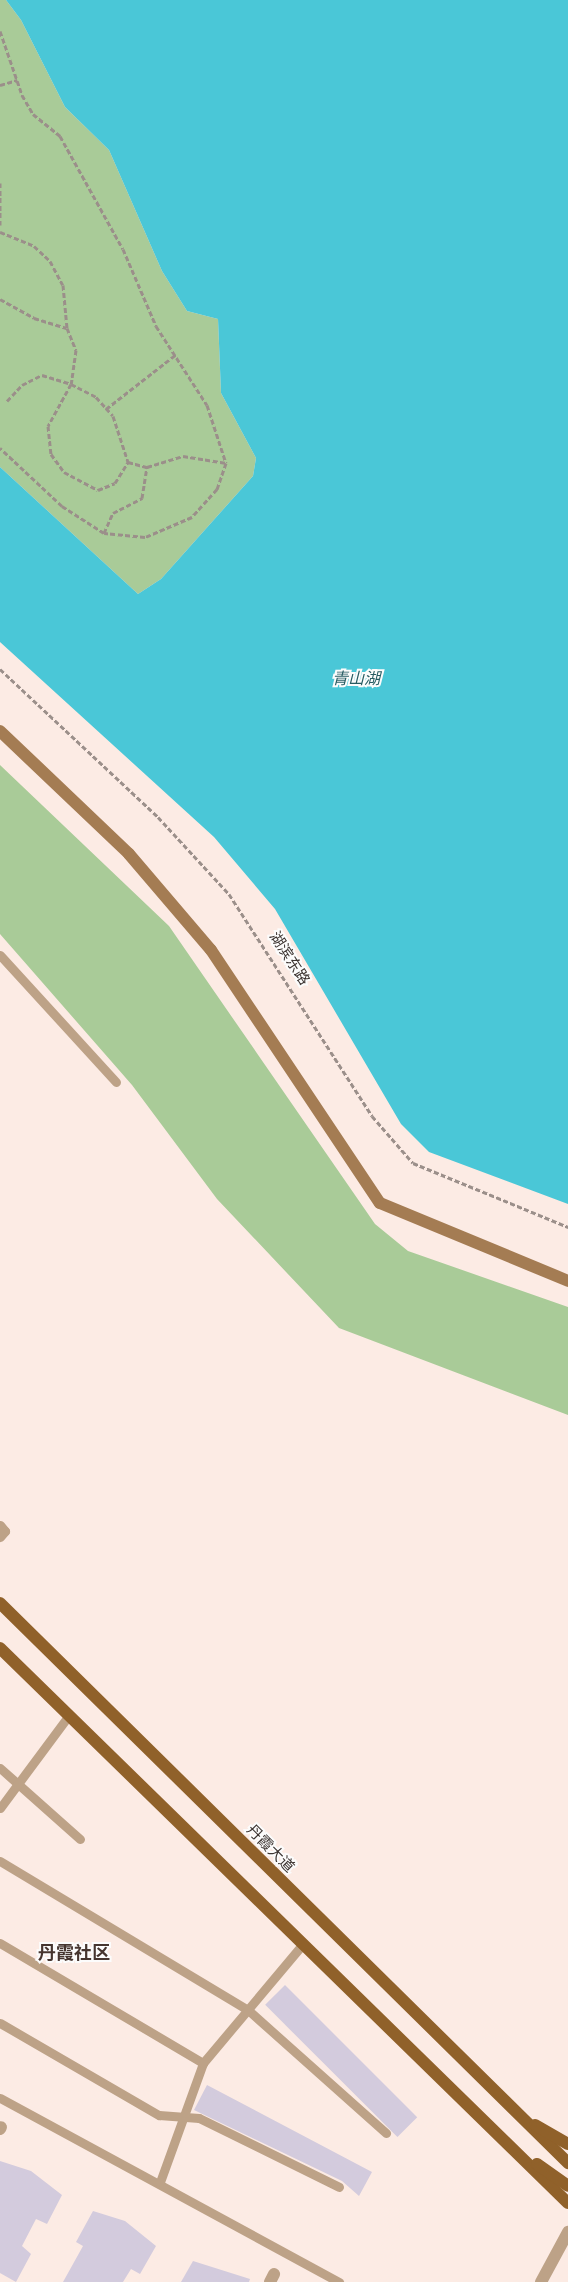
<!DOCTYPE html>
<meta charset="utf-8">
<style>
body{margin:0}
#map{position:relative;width:568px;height:2282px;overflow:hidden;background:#fcebe4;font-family:Helvetica,"Noto Sans SC",sans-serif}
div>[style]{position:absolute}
.green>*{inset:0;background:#a9cb98}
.water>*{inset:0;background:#4ac7d7}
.building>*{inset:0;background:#d3cbdd;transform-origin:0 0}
.path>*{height:3px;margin-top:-1.5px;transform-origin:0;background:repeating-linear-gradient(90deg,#9b8f8a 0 5px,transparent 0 7.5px)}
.lane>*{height:9px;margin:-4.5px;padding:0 4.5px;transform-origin:4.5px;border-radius:4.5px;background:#bda287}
.street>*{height:12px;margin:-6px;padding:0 6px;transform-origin:6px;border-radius:6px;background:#bda287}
.secondary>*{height:12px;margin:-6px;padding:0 6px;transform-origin:6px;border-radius:6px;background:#a47c53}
.primary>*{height:12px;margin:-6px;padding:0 6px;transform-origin:6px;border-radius:6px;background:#90612a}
span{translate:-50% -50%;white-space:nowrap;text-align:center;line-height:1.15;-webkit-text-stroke:4px #fcfcfc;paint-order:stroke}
.street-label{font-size:15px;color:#3d3532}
.water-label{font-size:16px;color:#285c63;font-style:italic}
.quarter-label{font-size:18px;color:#46352f;font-weight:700}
</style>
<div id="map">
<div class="green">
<div style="clip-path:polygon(0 0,6px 0,21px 20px,65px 107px,109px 150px,162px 271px,187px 311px,218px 319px,221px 393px,256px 458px,253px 476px,161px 579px,138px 594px,0 467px)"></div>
<div style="clip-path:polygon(0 765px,169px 926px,375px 1224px,408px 1251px,568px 1307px,568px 1415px,339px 1328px,217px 1199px,132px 1085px,0 934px)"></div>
</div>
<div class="water">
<div style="clip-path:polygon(6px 0,568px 0,568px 1204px,429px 1152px,401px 1124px,275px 909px,214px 837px,0 642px,0 467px,138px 594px,161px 579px,253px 476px,256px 458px,221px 393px,218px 319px,187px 311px,162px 271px,109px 150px,65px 107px,21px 20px)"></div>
</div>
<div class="building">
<div style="left:285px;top:1985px;width:187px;height:28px;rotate:45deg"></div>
<div style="clip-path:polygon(207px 2085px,372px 2172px,359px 2196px,342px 2181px,194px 2110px)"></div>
<div style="clip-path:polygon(0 2161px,31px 2171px,62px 2195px,47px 2224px,36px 2219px,22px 2246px,31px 2254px,16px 2282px,0 2273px)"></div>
<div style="clip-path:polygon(93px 2211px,125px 2221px,156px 2246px,140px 2274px,131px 2269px,123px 2282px,63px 2282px,83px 2246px,76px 2242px)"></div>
<div style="clip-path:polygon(193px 2261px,250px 2279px,249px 2282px,181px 2282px)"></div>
</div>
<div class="path">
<div style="left:0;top:31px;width:68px;rotate:71deg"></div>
<div style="left:22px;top:95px;width:22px;rotate:60deg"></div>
<div style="left:33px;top:114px;width:35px;rotate:39deg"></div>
<div style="left:60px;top:136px;width:129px;rotate:60.9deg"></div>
<div style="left:123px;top:249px;width:84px;rotate:66.8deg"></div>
<div style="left:156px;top:326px;width:94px;rotate:57.2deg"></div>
<div style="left:207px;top:405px;width:61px;rotate:71.9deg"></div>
<div style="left:226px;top:463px;width:28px;rotate:109deg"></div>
<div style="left:217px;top:489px;width:38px;rotate:132deg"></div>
<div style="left:192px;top:517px;width:51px;rotate:156.9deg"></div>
<div style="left:145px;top:537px;width:41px;rotate:-174.4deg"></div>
<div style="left:104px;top:533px;width:50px;rotate:-147.3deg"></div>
<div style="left:62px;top:506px;width:85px;rotate:-136.9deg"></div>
<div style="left:0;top:85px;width:18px;rotate:-16deg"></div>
<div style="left:0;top:183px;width:42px;rotate:90deg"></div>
<div style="left:0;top:232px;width:37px;rotate:22deg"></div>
<div style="left:34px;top:246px;width:22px;rotate:43deg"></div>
<div style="left:50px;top:261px;width:27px;rotate:62deg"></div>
<div style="left:63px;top:285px;width:43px;rotate:84.7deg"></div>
<div style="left:0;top:299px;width:39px;rotate:29deg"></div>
<div style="left:34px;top:318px;width:34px;rotate:17deg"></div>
<div style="left:67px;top:328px;width:24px;rotate:68deg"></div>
<div style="left:76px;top:350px;width:34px;rotate:98deg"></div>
<div style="left:71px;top:384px;width:48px;rotate:118.7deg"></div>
<div style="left:48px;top:426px;width:28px;rotate:84deg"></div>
<div style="left:51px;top:454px;width:22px;rotate:54deg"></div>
<div style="left:64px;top:472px;width:38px;rotate:28deg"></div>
<div style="left:98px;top:490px;width:18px;rotate:-22deg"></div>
<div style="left:115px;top:483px;width:25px;rotate:-58deg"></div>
<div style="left:128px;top:462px;width:20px;rotate:15deg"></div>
<div style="left:147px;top:467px;width:38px;rotate:-17deg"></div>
<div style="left:183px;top:456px;width:44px;rotate:9.2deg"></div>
<div style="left:7px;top:401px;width:22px;rotate:-47deg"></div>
<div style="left:22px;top:385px;width:22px;rotate:-27deg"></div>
<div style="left:42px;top:375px;width:30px;rotate:17deg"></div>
<div style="left:71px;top:384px;width:28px;rotate:27deg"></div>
<div style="left:96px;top:397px;width:25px;rotate:48deg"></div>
<div style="left:113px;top:416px;width:48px;rotate:71.9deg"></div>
<div style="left:106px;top:409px;width:88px;rotate:-38deg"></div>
<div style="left:104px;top:533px;width:22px;rotate:-66deg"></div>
<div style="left:113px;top:513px;width:33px;rotate:-27deg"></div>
<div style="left:142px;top:498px;width:31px;rotate:-81deg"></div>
<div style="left:0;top:669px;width:216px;rotate:43.1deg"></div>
<div style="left:158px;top:817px;width:105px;rotate:47.3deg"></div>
<div style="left:229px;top:894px;width:264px;rotate:57.2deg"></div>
<div style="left:372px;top:1116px;width:62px;rotate:48.9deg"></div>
<div style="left:413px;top:1163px;width:168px;rotate:22.4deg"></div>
</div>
<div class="lane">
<div style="left:0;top:955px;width:172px;rotate:47.6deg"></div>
<div style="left:0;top:1525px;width:8px;rotate:50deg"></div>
<div style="left:5px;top:1531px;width:8px;rotate:130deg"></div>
<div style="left:0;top:1768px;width:107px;rotate:41.6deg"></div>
<div style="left:0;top:1808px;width:116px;rotate:-53.4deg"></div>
<div style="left:0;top:1861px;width:289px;rotate:31deg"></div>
<div style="left:248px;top:2010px;width:185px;rotate:41.7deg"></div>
<div style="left:0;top:1943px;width:236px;rotate:30.6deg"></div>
<div style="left:0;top:2023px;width:184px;rotate:30.1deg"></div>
<div style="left:159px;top:2115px;width:40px;rotate:4.3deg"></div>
<div style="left:199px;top:2118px;width:156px;rotate:26.2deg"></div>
<div style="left:0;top:2098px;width:386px;rotate:28.5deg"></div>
<div style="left:160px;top:2182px;width:127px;rotate:-70.1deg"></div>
<div style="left:203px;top:2063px;width:155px;rotate:-50deg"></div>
</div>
<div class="street">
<div style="left:0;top:2129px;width:2px;rotate:-63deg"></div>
<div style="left:270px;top:2282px;width:9px;rotate:-63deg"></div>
<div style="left:541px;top:2282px;width:57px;rotate:-61.6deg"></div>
</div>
<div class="secondary">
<div style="left:0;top:731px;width:178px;rotate:43.6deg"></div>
<div style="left:129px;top:854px;width:126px;rotate:49.5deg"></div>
<div style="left:211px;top:950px;width:304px;rotate:56.3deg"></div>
<div style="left:380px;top:1203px;width:204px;rotate:22.5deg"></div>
</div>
<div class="primary">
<div style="left:0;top:1603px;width:798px;rotate:44.59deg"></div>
<div style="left:0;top:1648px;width:794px;rotate:44.34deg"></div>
<div style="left:535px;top:2125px;width:38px;rotate:30deg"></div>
<div style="left:537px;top:2164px;width:38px;rotate:35deg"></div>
</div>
<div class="street-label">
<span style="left:290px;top:958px;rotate:57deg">湖滨东路</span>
<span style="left:271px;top:1848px;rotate:45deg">丹霞大道</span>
</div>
<div class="water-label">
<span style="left:356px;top:679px">青山湖</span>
</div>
<div class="quarter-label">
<span style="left:74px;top:1953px">丹霞社区</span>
</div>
</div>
